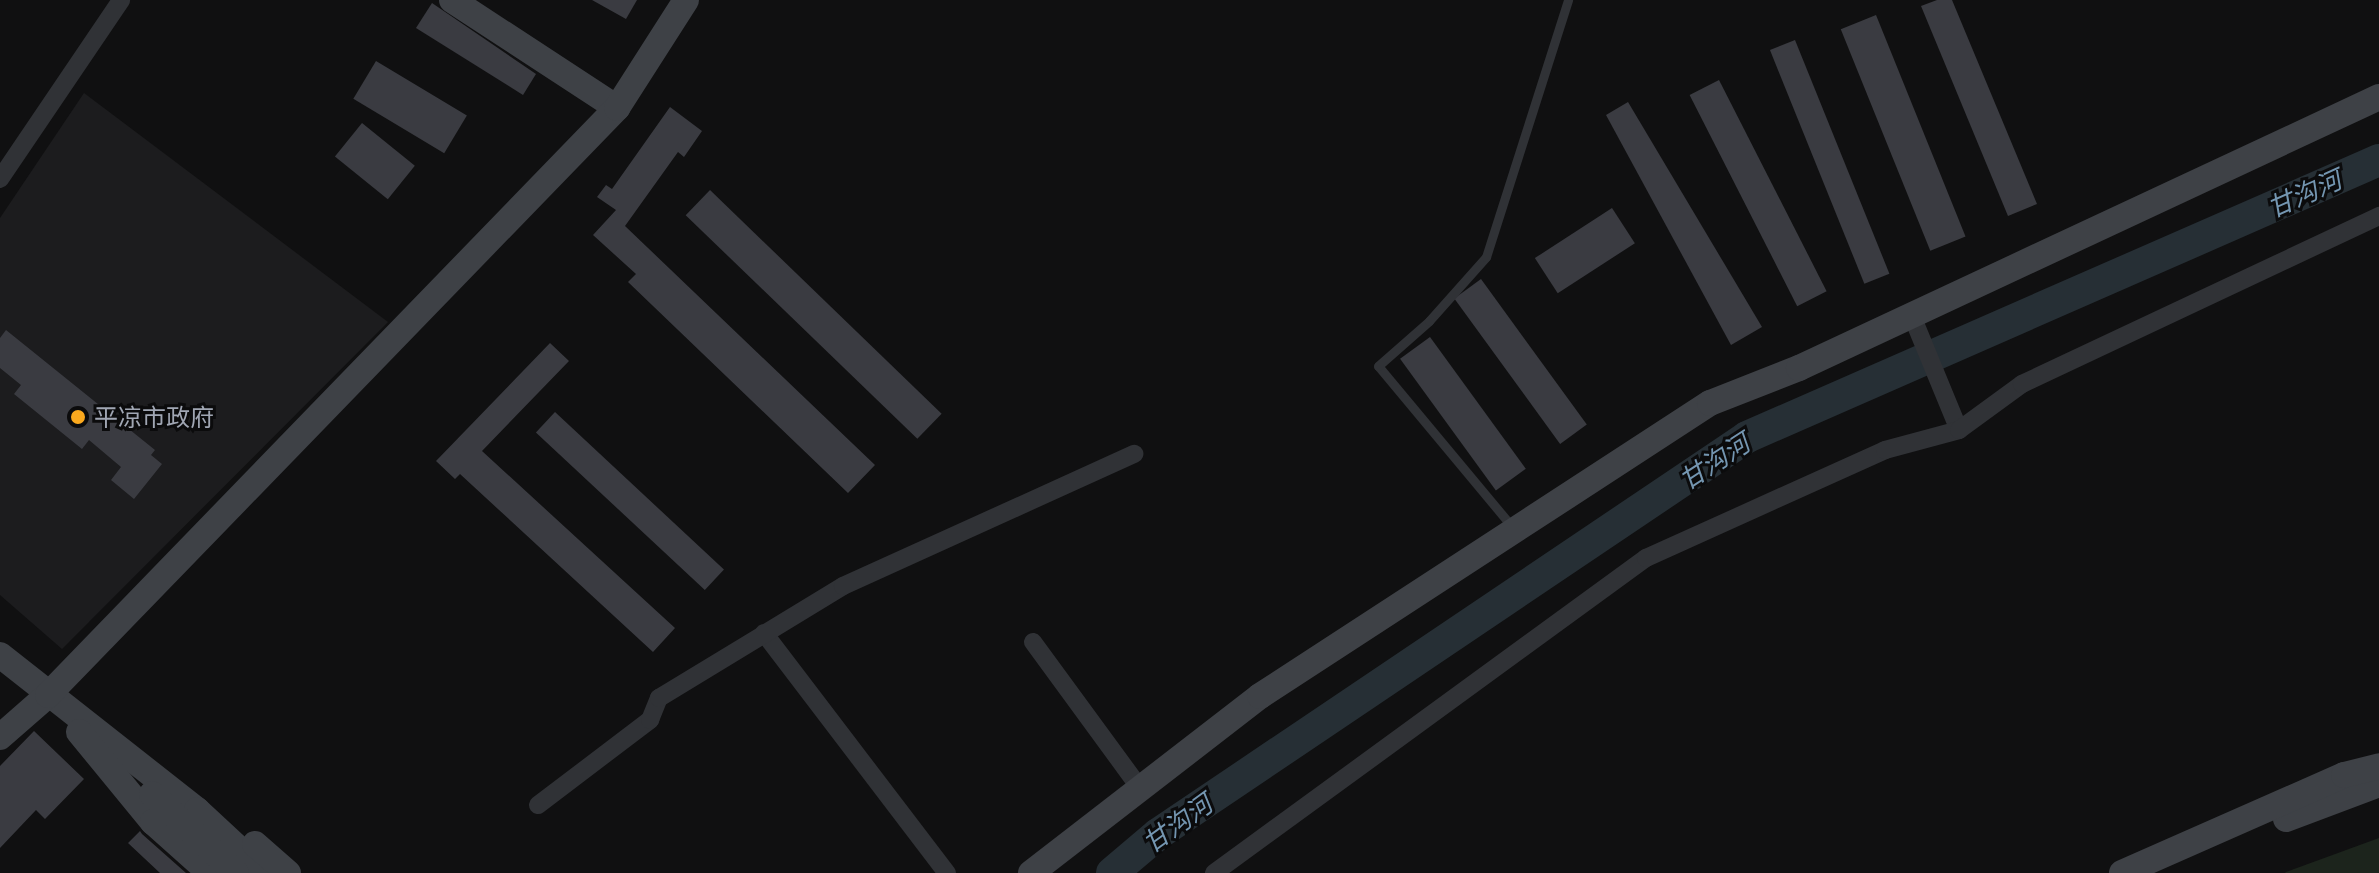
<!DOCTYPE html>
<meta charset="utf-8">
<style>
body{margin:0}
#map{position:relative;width:2379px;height:873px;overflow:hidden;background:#101011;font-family:"Exo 2","Noto Sans SC",sans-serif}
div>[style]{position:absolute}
.built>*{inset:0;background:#1c1c1e}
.green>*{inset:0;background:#1c241c}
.river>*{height:32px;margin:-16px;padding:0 16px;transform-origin:16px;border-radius:16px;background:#262f35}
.building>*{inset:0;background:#3a3b41;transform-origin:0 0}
.lane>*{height:9px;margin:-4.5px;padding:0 4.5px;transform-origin:4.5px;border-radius:4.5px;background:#303236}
.street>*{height:18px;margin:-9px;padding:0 9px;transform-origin:9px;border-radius:9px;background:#303236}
.secondary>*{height:26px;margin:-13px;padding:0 13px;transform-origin:13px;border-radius:13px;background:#3e4146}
.dots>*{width:22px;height:22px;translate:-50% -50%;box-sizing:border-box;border:4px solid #0b0b0c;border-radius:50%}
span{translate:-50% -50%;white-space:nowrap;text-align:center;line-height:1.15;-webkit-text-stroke:6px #0b0b0c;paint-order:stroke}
.poi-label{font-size:24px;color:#a0a6b3}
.left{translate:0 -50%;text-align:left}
.water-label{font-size:26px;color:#7496b1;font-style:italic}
</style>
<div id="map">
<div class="built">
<div style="clip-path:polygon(84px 93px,388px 322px,62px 649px,0 595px,0 218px)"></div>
</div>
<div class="green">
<div style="clip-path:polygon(2379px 838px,2379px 873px,2285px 873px,2286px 872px)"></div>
</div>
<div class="river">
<div style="left:1112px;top:873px;width:60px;rotate:-40.3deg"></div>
<div style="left:1158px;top:834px;width:710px;rotate:-33.98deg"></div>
<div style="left:1747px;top:437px;width:690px;rotate:-23.67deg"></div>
</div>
<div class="building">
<div style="clip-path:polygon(592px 0,637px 0,626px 19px)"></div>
<div style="clip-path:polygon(1937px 0,1952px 0,2037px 204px,2008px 216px,1921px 6px)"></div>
<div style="clip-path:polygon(432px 3px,536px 74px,523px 95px,416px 28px)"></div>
<div style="left:1876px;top:15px;width:239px;height:38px;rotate:68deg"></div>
<div style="left:1795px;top:40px;width:252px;height:27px;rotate:68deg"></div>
<div style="left:376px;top:61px;width:106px;height:44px;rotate:31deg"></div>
<div style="left:1719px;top:80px;width:237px;height:33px;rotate:63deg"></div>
<div style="clip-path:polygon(1628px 102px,1762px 327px,1731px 345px,1606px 115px)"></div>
<div style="clip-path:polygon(670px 107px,702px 131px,684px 157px,678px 152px,625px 226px,875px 465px,848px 493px,628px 282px,636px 274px,593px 235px,616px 210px,597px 197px,606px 185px,612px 189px)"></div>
<div style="left:362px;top:123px;width:68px;height:43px;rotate:39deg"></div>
<div style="left:710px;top:190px;width:322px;height:35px;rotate:44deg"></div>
<div style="left:1612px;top:208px;width:42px;height:92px;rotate:57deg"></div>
<div style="left:1481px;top:279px;width:180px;height:33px;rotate:54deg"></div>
<div style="clip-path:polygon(6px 330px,155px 450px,151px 455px,162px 464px,134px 499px,111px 480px,121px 467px,89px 440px,82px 449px,14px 394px,21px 385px,0 368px,0 338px)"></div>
<div style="left:1430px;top:337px;width:163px;height:37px;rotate:54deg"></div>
<div style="clip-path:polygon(550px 343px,569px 361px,482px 451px,675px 628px,653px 652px,460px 474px,455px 479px,436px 461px)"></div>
<div style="left:555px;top:412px;width:231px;height:28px;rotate:43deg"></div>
<div style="clip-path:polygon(34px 731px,84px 779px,45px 819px,36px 810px,0 848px,0 766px)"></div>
<div style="clip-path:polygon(140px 831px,142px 834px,186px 873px,160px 873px,128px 843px)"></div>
</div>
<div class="lane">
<div style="left:1514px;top:529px;width:212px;rotate:-129.8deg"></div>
<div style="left:1378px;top:366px;width:68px;rotate:-41.4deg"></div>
<div style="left:1429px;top:321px;width:86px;rotate:-48.3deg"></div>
<div style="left:1486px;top:257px;width:270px;rotate:-72.3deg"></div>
</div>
<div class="street">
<div style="left:0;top:179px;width:216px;rotate:-55.9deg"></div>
<div style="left:1912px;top:316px;width:123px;rotate:67.6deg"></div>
<div style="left:764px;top:633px;width:302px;rotate:52.7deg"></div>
<div style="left:1033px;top:642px;width:181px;rotate:53.8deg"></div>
<div style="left:538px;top:805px;width:141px;rotate:-37.2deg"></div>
<div style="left:650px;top:720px;width:24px;rotate:-68deg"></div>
<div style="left:659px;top:698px;width:215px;rotate:-31.3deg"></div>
<div style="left:843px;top:586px;width:320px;rotate:-24.4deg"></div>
<div style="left:1214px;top:873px;width:535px;rotate:-36.1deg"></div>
<div style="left:1646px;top:558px;width:262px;rotate:-24.3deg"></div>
<div style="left:1885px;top:450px;width:77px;rotate:-15.1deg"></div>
<div style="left:1959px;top:430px;width:78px;rotate:-36.1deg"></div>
<div style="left:2022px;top:384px;width:395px;rotate:-25.2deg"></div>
</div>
<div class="secondary">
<div style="left:452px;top:0;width:197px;rotate:33.2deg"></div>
<div style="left:0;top:655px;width:251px;rotate:38.2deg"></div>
<div style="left:197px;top:810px;width:93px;rotate:42.8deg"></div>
<div style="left:79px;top:732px;width:117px;rotate:50.6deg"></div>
<div style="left:153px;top:822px;width:76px;rotate:41.8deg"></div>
<div style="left:0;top:737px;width:64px;rotate:-41.2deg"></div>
<div style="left:48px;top:695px;width:818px;rotate:-45.89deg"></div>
<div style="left:617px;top:108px;width:128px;rotate:-57.4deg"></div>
<div style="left:152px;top:794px;width:115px;rotate:43.2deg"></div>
<div style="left:2286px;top:819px;width:99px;rotate:-20.6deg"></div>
<div style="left:255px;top:844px;width:44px;rotate:41.3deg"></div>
<div style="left:1031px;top:873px;width:289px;rotate:-37.7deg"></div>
<div style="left:1260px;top:696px;width:537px;rotate:-33.07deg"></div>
<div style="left:1710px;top:403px;width:96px;rotate:-21.5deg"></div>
<div style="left:1799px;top:368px;width:640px;rotate:-25.04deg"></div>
<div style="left:2122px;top:873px;width:243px;rotate:-23.8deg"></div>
<div style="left:2344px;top:775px;width:36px;rotate:-14deg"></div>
</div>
<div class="dots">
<div style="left:78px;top:417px;background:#fba91e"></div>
</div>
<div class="poi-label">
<span class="left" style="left:94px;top:417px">平凉市政府</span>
</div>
<div class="water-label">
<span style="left:2304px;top:193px;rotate:-24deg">甘沟河</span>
<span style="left:1714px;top:461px;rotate:-33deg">甘沟河</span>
<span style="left:1177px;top:823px;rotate:-36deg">甘沟河</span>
</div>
</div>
